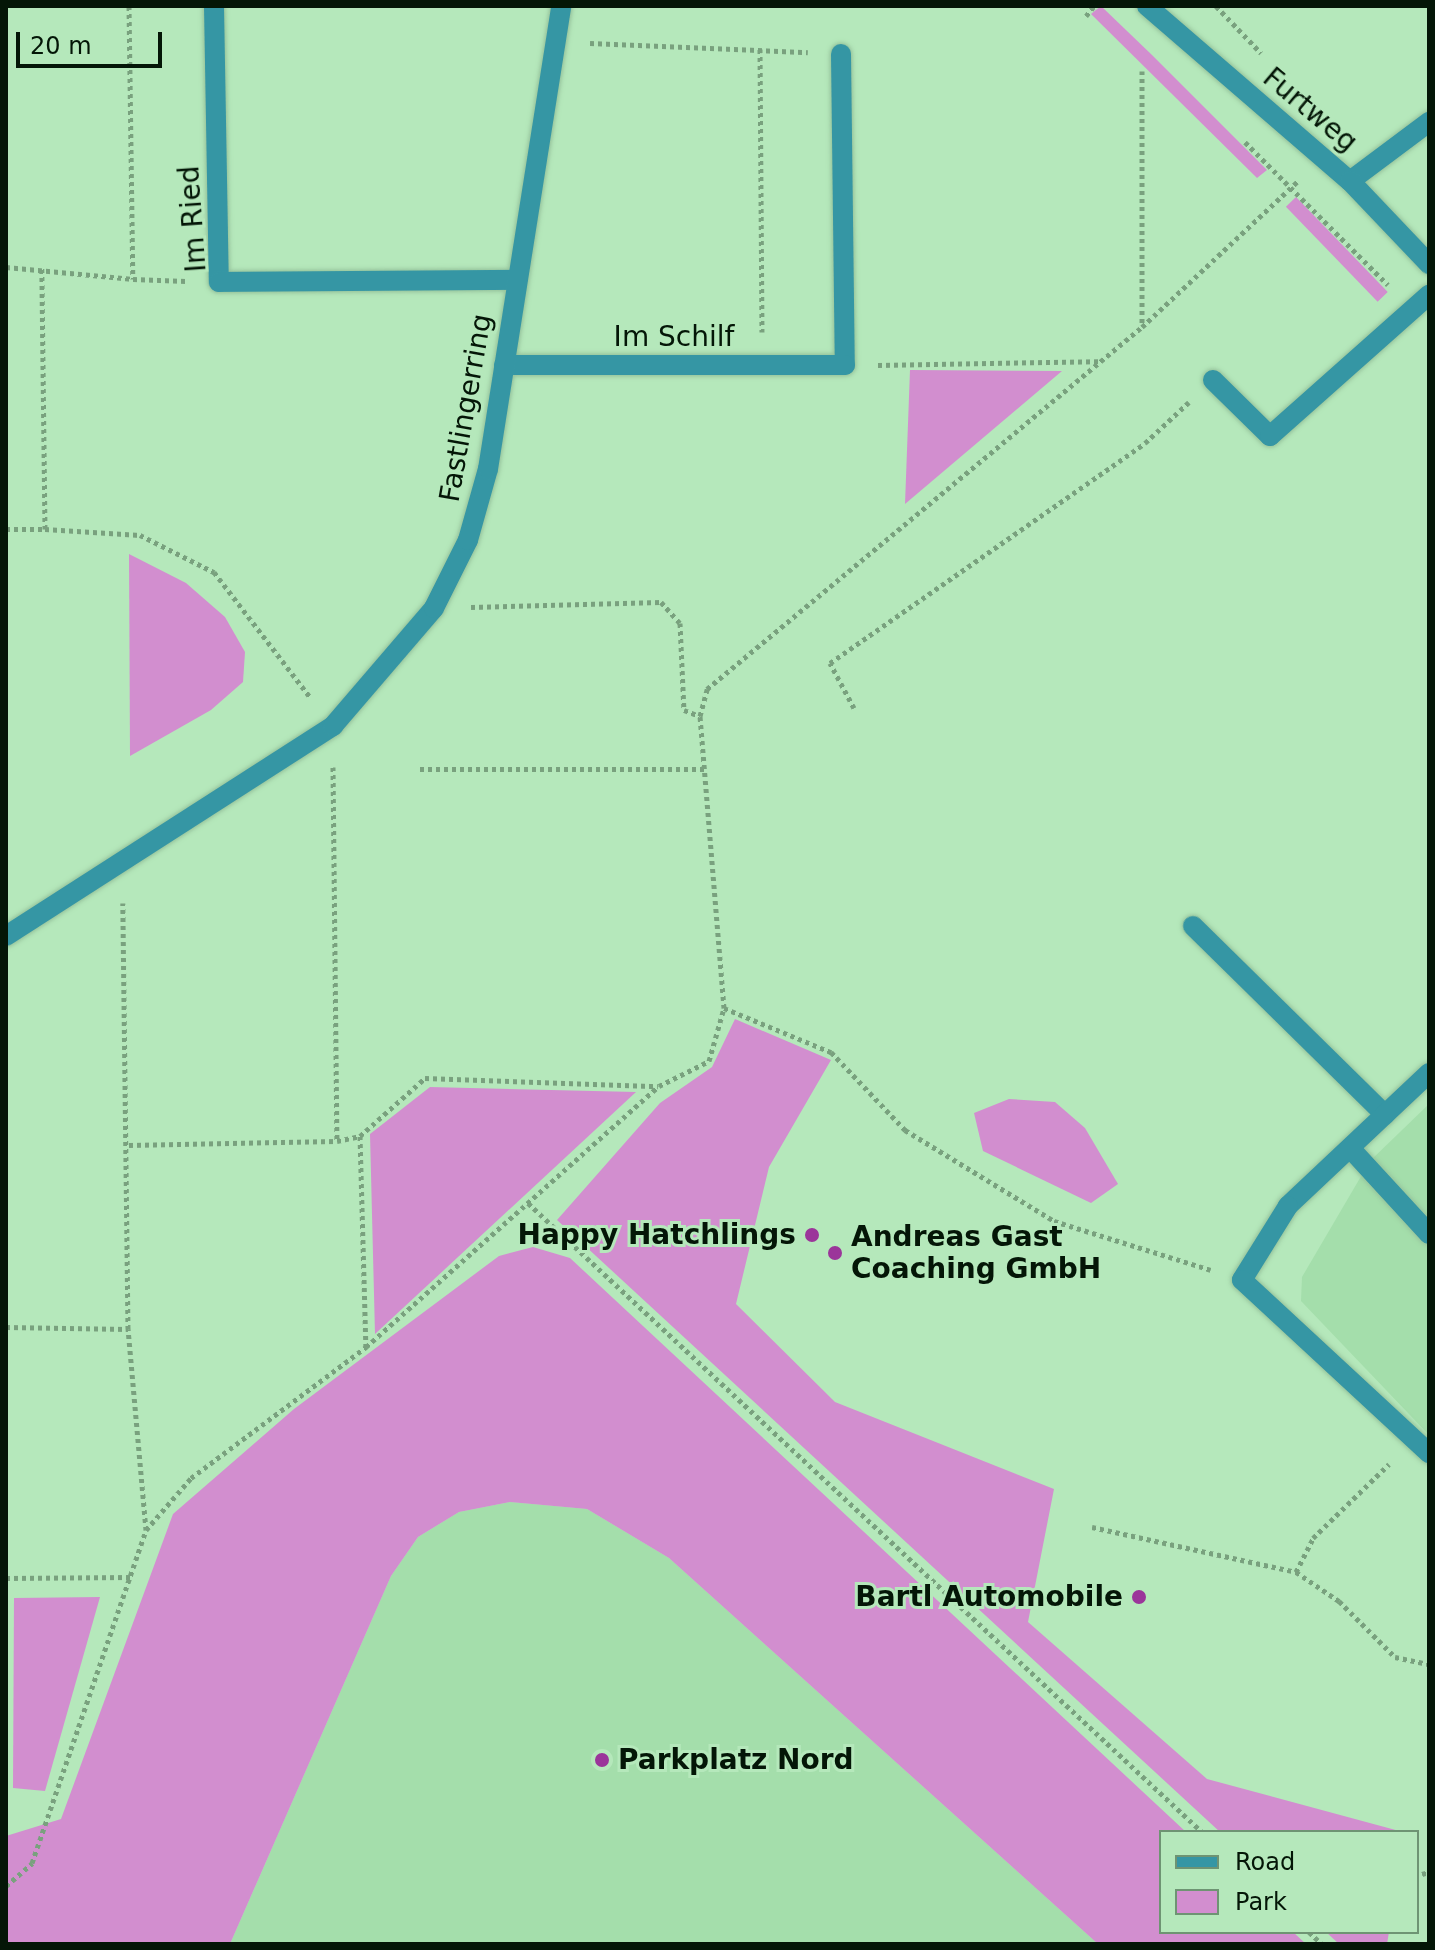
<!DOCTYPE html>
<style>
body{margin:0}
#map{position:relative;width:1435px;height:1950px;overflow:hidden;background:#b5e8bb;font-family:"DejaVu Sans",sans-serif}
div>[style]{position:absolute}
.built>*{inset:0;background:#a4deab}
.green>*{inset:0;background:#d28ecf;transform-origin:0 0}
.path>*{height:5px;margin-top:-2.5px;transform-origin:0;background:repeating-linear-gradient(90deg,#79a17e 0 4px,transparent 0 8px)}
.roads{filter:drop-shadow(0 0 2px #95c29b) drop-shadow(0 0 2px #95c29b)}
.lane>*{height:20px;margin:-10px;padding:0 10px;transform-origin:10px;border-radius:10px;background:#3596a4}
.street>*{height:20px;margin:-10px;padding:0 10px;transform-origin:10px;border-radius:10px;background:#3596a4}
.dots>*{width:22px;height:22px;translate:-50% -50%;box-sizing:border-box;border:4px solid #b5e8bb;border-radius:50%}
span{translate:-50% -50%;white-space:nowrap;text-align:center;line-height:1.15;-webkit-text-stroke:6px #b5e8bb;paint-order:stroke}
.street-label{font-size:28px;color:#041607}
.poi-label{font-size:28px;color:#041607;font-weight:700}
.right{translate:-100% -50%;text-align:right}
.left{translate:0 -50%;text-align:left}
.frame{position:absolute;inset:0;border:8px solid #041607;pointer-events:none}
.legend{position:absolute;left:1159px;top:1830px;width:260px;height:104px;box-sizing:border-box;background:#b5e8bb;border:2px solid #6e9473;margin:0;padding:10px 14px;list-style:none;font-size:24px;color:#041607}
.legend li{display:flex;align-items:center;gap:16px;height:40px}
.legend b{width:40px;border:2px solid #6e9473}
.scale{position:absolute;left:16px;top:32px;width:146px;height:36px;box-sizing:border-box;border:4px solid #041607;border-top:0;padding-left:10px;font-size:24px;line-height:28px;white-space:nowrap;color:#041607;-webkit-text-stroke:6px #b5e8bb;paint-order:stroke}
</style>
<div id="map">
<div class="built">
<div style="clip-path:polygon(1429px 1104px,1429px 1435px,1301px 1301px,1302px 1277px,1370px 1161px)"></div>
<div style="clip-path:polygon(510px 1502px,587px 1509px,669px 1558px,1098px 1944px,230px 1944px,391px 1576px,418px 1537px,459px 1512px)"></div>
</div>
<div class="green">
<div style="clip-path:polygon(1101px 6px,1152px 55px,1267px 170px,1257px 178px,1091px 14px)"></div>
<div style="left:1296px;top:197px;width:132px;height:14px;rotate:46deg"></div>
<div style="clip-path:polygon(910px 370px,1062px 371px,905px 504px)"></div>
<div style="clip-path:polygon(129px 554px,186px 583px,225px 617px,245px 652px,243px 682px,211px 710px,130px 756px)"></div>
<div style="clip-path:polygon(735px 1019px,831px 1060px,769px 1167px,736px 1304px,835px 1402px,1054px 1489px,1028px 1622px,1207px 1779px,1403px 1832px,1220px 1832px,557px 1220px,660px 1103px,712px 1067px)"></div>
<div style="clip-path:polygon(430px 1087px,636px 1092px,375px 1334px,370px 1134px)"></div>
<div style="clip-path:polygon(1009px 1099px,1055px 1102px,1085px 1128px,1118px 1184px,1091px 1203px,983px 1151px,974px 1113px)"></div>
<div style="clip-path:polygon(533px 1247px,570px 1258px,1186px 1832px,1161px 1832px,1161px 1932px,1293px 1932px,1306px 1944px,1098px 1944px,669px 1558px,587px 1509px,510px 1502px,459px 1512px,418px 1537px,391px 1576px,230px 1944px,6px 1944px,6px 1836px,61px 1819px,173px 1514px,294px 1409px,499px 1256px)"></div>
<div style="clip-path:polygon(100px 1597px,45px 1791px,13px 1788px,14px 1598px)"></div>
<div style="clip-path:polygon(1326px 1932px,1389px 1932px,1387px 1944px,1339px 1944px)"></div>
</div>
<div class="path">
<div style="left:129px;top:6px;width:273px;rotate:89.2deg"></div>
<div style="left:133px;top:279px;width:53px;rotate:2.2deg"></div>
<div style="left:1216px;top:6px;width:65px;rotate:46.2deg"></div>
<div style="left:1086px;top:16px;width:13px;rotate:-51deg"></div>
<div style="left:590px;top:43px;width:218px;rotate:2.4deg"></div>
<div style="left:760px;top:49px;width:283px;rotate:89.6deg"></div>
<div style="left:1142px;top:71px;width:255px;rotate:90deg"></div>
<div style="left:1245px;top:142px;width:202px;rotate:45deg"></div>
<div style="left:6px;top:267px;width:128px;rotate:5.4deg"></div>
<div style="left:878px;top:365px;width:221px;rotate:-1deg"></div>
<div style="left:6px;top:529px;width:39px"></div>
<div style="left:45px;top:529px;width:262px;rotate:-90.7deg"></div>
<div style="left:45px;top:529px;width:95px;rotate:3.6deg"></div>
<div style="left:140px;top:535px;width:83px;rotate:26.6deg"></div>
<div style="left:214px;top:572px;width:158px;rotate:52.5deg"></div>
<div style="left:471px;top:607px;width:190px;rotate:-1.5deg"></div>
<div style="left:661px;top:602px;width:28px;rotate:48deg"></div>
<div style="left:680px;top:623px;width:87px;rotate:87.4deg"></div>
<div style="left:684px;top:710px;width:17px;rotate:21deg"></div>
<div style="left:854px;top:708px;width:51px;rotate:-118.1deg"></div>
<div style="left:830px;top:663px;width:384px;rotate:-34.9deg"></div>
<div style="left:1145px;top:443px;width:60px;rotate:-43deg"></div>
<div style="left:333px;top:767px;width:374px;rotate:89.4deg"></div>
<div style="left:337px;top:1141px;width:24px;rotate:-12deg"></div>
<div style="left:360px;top:1136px;width:211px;rotate:88.4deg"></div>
<div style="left:420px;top:769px;width:284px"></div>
<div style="left:724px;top:1008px;width:116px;rotate:22.4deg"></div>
<div style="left:831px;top:1052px;width:108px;rotate:46.5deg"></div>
<div style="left:905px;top:1130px;width:175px;rotate:31.4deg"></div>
<div style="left:1054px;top:1221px;width:164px;rotate:17.3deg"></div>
<div style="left:360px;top:1136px;width:87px;rotate:-41.7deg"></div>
<div style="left:425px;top:1078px;width:233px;rotate:2deg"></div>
<div style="left:129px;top:1145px;width:208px;rotate:-1.1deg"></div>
<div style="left:528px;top:1203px;width:922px;rotate:43.02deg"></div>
<div style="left:6px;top:1327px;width:122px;rotate:0.9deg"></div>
<div style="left:1092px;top:1527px;width:209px;rotate:12.4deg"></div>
<div style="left:1296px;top:1572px;width:52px;rotate:34deg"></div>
<div style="left:1339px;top:1601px;width:79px;rotate:45deg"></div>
<div style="left:1395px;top:1657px;width:35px;rotate:12deg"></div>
<div style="left:146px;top:1530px;width:69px;rotate:-49.1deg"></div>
<div style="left:191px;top:1478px;width:219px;rotate:-36.8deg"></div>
<div style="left:366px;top:1347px;width:392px;rotate:-41.7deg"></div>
<div style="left:659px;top:1086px;width:56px;rotate:-26.6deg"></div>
<div style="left:709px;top:1061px;width:55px;rotate:-74.2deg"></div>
<div style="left:724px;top:1008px;width:293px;rotate:-94.7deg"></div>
<div style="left:700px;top:716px;width:28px;rotate:-75deg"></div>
<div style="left:707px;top:689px;width:566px;rotate:-39.77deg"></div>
<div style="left:1142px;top:327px;width:214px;rotate:-43.1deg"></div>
<div style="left:1296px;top:1572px;width:38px;rotate:-63deg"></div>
<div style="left:1313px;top:1538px;width:106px;rotate:-44.2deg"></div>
<div style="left:6px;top:1578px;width:126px;rotate:-0.5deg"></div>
<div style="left:1422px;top:1874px;width:7px;rotate:-16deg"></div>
<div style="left:6px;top:1886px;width:35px;rotate:-41deg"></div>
<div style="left:32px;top:1863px;width:352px;rotate:-71.1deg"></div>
<div style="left:146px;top:1530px;width:202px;rotate:-95.1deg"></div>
<div style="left:128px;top:1329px;width:426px;rotate:-90.7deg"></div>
<div style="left:1309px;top:1932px;width:18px;rotate:43deg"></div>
</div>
<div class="roads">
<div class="lane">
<div style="left:214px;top:6px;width:276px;rotate:89deg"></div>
<div style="left:841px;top:54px;width:311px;rotate:89.3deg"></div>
<div style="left:1350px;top:181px;width:99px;rotate:-36.8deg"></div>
<div style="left:1213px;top:380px;width:80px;rotate:44.5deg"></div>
<div style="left:1270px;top:436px;width:213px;rotate:-41.6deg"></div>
<div style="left:1193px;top:926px;width:269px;rotate:44.5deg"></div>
<div style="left:1350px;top:1148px;width:117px;rotate:47.4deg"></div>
</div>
<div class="street">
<div style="left:1147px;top:6px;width:268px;rotate:40.8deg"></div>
<div style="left:1350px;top:181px;width:115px;rotate:46.4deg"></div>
<div style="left:219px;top:282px;width:298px;rotate:-0.4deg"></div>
<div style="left:504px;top:365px;width:341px"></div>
<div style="left:6px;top:936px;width:389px;rotate:-32.7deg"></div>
<div style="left:333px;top:726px;width:155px;rotate:-49.4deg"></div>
<div style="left:434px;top:608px;width:76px;rotate:-63.4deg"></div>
<div style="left:468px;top:540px;width:74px;rotate:-74.3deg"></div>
<div style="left:488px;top:469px;width:469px;rotate:-81deg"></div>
<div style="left:1429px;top:1073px;width:194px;rotate:136.7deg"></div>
<div style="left:1288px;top:1206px;width:87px;rotate:121.9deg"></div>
<div style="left:1242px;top:1280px;width:255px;rotate:42.8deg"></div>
</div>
</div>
<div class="dots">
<div style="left:812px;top:1235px;background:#9b359a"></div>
<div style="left:835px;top:1253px;background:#9b359a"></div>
<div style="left:1139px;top:1597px;background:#9b359a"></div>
<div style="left:602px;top:1760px;background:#9b359a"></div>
</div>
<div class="street-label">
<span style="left:1310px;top:110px;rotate:40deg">Furtweg</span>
<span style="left:193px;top:219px;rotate:-94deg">Im Ried</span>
<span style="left:674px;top:337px">Im Schilf</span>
<span style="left:466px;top:408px;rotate:-80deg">Fastlingerring</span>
</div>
<div class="poi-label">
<span class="right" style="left:796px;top:1235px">Happy Hatchlings</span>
<span class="left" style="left:851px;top:1253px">Andreas Gast<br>Coaching GmbH</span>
<span class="right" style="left:1123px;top:1597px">Bartl Automobile</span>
<span class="left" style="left:618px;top:1760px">Parkplatz Nord</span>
</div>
<div class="frame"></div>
<ul class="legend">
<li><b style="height:10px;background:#3596a4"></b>Road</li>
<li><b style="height:22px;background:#d28ecf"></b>Park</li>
</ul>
<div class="scale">20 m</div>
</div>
